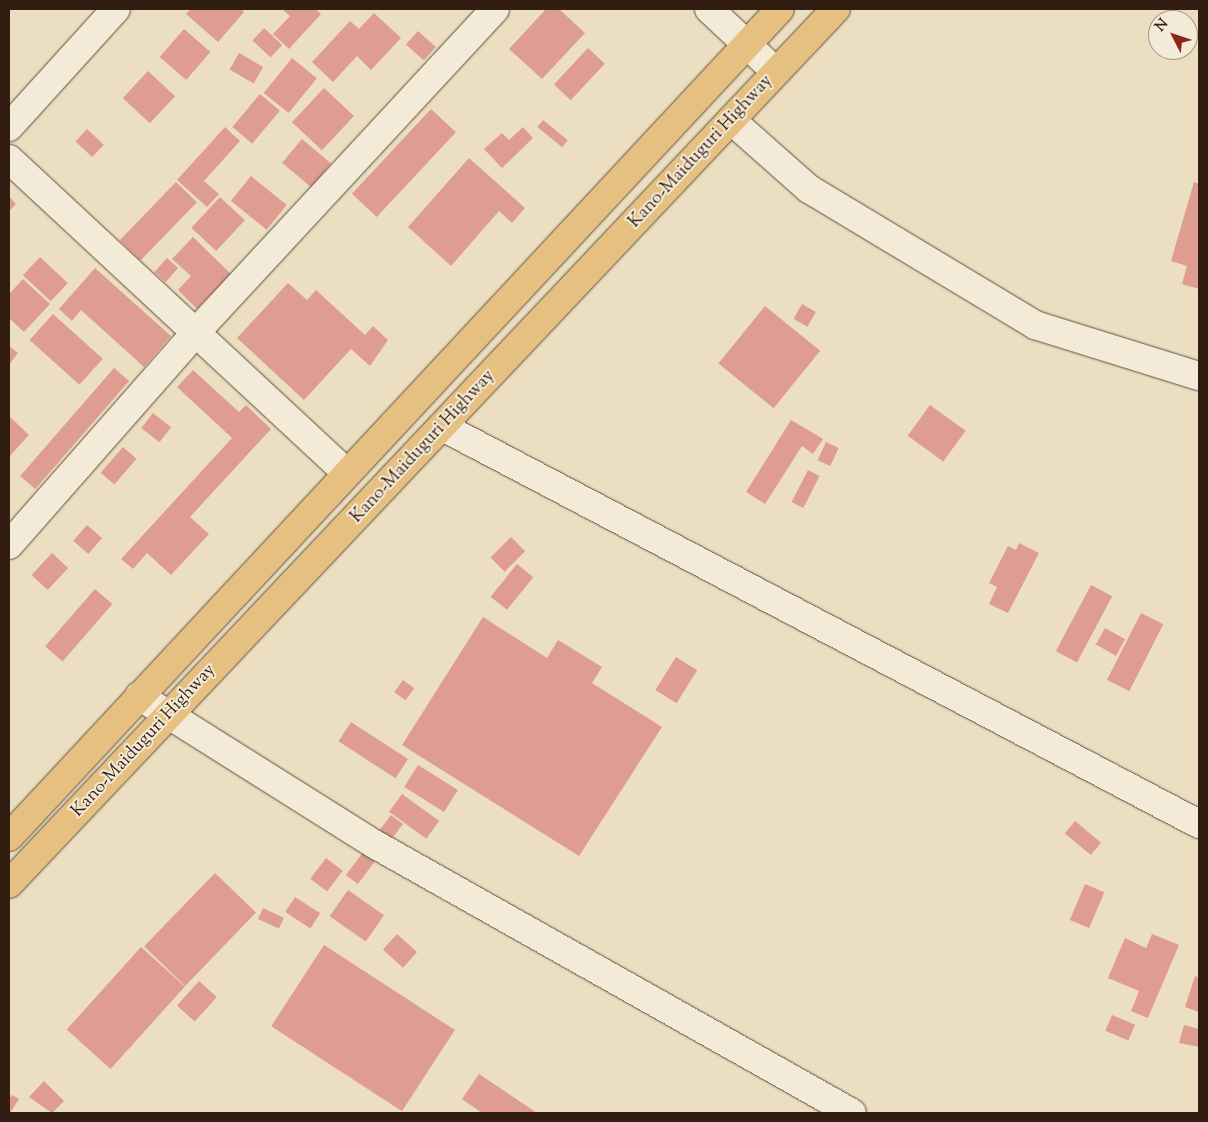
<!DOCTYPE html>
<style>
body{margin:0}
#map{position:relative;width:1208px;height:1122px;overflow:hidden;background:#ecdfc1;font-family:"Sorts Mill Goudy",serif}
div>[style]{position:absolute}
.building>*{inset:0;background:#de9d90;transform-origin:0 0}
.roads{filter:drop-shadow(0 0 1px #604e3e) drop-shadow(0 0 1px #604e3e)}
.minor>*{height:28px;margin:-14px;padding:0 14px;transform-origin:14px;border-radius:14px;background:#f3ead7}
.highway>*{height:28px;margin:-14px;padding:0 14px;transform-origin:14px;border-radius:14px;background:#e6c080}
span{translate:-50% -50%;white-space:nowrap;text-align:center;line-height:1.15;-webkit-text-stroke:4px #f3ead7;paint-order:stroke}
.street-label{font-size:18px;color:#321d12}
.frame{position:absolute;inset:0;border:10px solid #321d12;pointer-events:none}
.north{position:absolute;left:1148px;top:10px;width:50px;height:50px;box-sizing:border-box;background:#f3ead7;border:1px solid #a69888;border-radius:50%;rotate:311deg;font-size:14px;font-weight:700;line-height:20px;text-align:center;color:#321d12}
.north::after{content:'';display:block;margin:auto;width:18px;height:22px;background:#8f2418;clip-path:polygon(50% 0,100% 100%,50% 72%,0 100%)}
</style>
<div id="map">
<div class="building">
<div style="clip-path:polygon(191px 9px,241px 9px,244px 12px,218px 42px,186px 14px)"></div>
<div style="clip-path:polygon(282px 9px,316px 9px,321px 14px,289px 49px,273px 34px,290px 16px)"></div>
<div style="clip-path:polygon(546px 9px,559px 9px,585px 33px,542px 79px,509px 49px)"></div>
<div style="clip-path:polygon(374px 13px,401px 38px,371px 70px,357px 56px,333px 82px,312px 62px,350px 21px,359px 29px)"></div>
<div style="left:264px;top:28px;width:25px;height:17px;rotate:43deg"></div>
<div style="left:184px;top:29px;width:35px;height:37px;rotate:41deg"></div>
<div style="left:418px;top:31px;width:24px;height:18px;rotate:42deg"></div>
<div style="left:588px;top:48px;width:23px;height:50px;rotate:43deg"></div>
<div style="left:239px;top:53px;width:28px;height:19px;rotate:30deg"></div>
<div style="left:292px;top:58px;width:32px;height:45px;rotate:39deg"></div>
<div style="left:148px;top:71px;width:37px;height:37px;rotate:43deg"></div>
<div style="left:324px;top:88px;width:41px;height:47px;rotate:43deg"></div>
<div style="left:260px;top:94px;width:26px;height:43px;rotate:40deg"></div>
<div style="left:431px;top:109px;width:34px;height:116px;rotate:43deg"></div>
<div style="left:543px;top:120px;width:32px;height:9px;rotate:39deg"></div>
<div style="clip-path:polygon(225px 127px,240px 141px,204px 181px,219px 194px,207px 207px,177px 180px)"></div>
<div style="clip-path:polygon(523px 127px,533px 138px,502px 168px,484px 149px,502px 133px,509px 140px)"></div>
<div style="left:87px;top:129px;width:23px;height:17px;rotate:43deg"></div>
<div style="left:302px;top:139px;width:38px;height:31px;rotate:40deg"></div>
<div style="clip-path:polygon(469px 158px,525px 208px,512px 223px,499px 211px,451px 266px,408px 227px)"></div>
<div style="left:251px;top:176px;width:46px;height:32px;rotate:39deg"></div>
<div style="left:176px;top:182px;width:29px;height:81px;rotate:44deg"></div>
<div style="clip-path:polygon(1194px 182px,1199px 184px,1199px 289px,1182px 284px,1187px 266px,1171px 261px)"></div>
<div style="clip-path:polygon(9px 196px,16px 204px,9px 211px)"></div>
<div style="left:220px;top:197px;width:34px;height:42px;rotate:43deg"></div>
<div style="clip-path:polygon(193px 237px,231px 274px,197px 309px,178px 290px,191px 276px,172px 259px)"></div>
<div style="left:40px;top:257px;width:38px;height:25px;rotate:43deg"></div>
<div style="left:167px;top:258px;width:15px;height:19px;rotate:42deg"></div>
<div style="clip-path:polygon(95px 268px,171px 336px,144px 367px,81px 310px,72px 321px,59px 309px)"></div>
<div style="clip-path:polygon(23px 279px,50px 304px,24px 332px,9px 318px,9px 294px)"></div>
<div style="clip-path:polygon(288px 283px,307px 300px,316px 290px,365px 335px,373px 326px,388px 340px,370px 366px,351px 349px,304px 400px,237px 338px)"></div>
<div style="left:802px;top:304px;width:16px;height:17px;rotate:30deg"></div>
<div style="left:765px;top:306px;width:71px;height:74px;rotate:39deg"></div>
<div style="left:53px;top:314px;width:67px;height:35px;rotate:42deg"></div>
<div style="clip-path:polygon(9px 346px,18px 353px,9px 365px)"></div>
<div style="left:114px;top:368px;width:20px;height:143px;rotate:41deg"></div>
<div style="clip-path:polygon(193px 370px,239px 412px,246px 405px,271px 429px,190px 517px,209px 534px,171px 575px,147px 553px,133px 569px,121px 559px,232px 438px,177px 387px)"></div>
<div style="left:930px;top:405px;width:44px;height:38px;rotate:36deg"></div>
<div style="left:153px;top:413px;width:23px;height:19px;rotate:38deg"></div>
<div style="clip-path:polygon(9px 416px,29px 435px,9px 457px)"></div>
<div style="clip-path:polygon(791px 420px,823px 439px,813px 454px,802px 446px,765px 504px,746px 492px)"></div>
<div style="left:826px;top:442px;width:14px;height:20px;rotate:25deg"></div>
<div style="left:123px;top:447px;width:18px;height:34px;rotate:41deg"></div>
<div style="left:808px;top:470px;width:13px;height:36px;rotate:27deg"></div>
<div style="left:87px;top:525px;width:20px;height:21px;rotate:41deg"></div>
<div style="left:511px;top:537px;width:20px;height:29px;rotate:45deg"></div>
<div style="clip-path:polygon(1019px 543px,1039px 553px,1008px 613px,989px 604px,997px 587px,989px 583px,1008px 546px,1016px 550px)"></div>
<div style="left:52px;top:553px;width:22px;height:30px;rotate:43deg"></div>
<div style="left:517px;top:564px;width:21px;height:42px;rotate:39deg"></div>
<div style="left:1091px;top:585px;width:24px;height:75px;rotate:28deg"></div>
<div style="left:95px;top:589px;width:23px;height:76px;rotate:41deg"></div>
<div style="left:1141px;top:613px;width:25px;height:75px;rotate:27deg"></div>
<div style="clip-path:polygon(483px 617px,547px 658px,558px 640px,602px 667px,592px 683px,662px 727px,579px 856px,402px 745px)"></div>
<div style="left:1105px;top:628px;width:23px;height:19px;rotate:29deg"></div>
<div style="left:676px;top:657px;width:25px;height:39px;rotate:32deg"></div>
<div style="left:403px;top:680px;width:14px;height:15px;rotate:36deg"></div>
<div style="left:351px;top:722px;width:68px;height:23px;rotate:33deg"></div>
<div style="left:418px;top:765px;width:47px;height:26px;rotate:32deg"></div>
<div style="left:402px;top:794px;width:46px;height:22px;rotate:36deg"></div>
<div style="left:391px;top:815px;width:15px;height:75px;rotate:37deg"></div>
<div style="left:1075px;top:821px;width:34px;height:16px;rotate:40deg"></div>
<div style="left:326px;top:858px;width:21px;height:26px;rotate:37deg"></div>
<div style="left:215px;top:873px;width:57px;height:102px;rotate:44deg"></div>
<div style="left:1085px;top:884px;width:21px;height:39px;rotate:23deg"></div>
<div style="left:348px;top:890px;width:44px;height:32px;rotate:35deg"></div>
<div style="left:295px;top:897px;width:30px;height:18px;rotate:33deg"></div>
<div style="left:263px;top:908px;width:23px;height:12px;rotate:25deg"></div>
<div style="left:397px;top:934px;width:27px;height:21px;rotate:42deg"></div>
<div style="clip-path:polygon(1152px 934px,1179px 945px,1148px 1018px,1131px 1011px,1139px 991px,1108px 978px,1125px 938px,1146px 948px)"></div>
<div style="left:324px;top:945px;width:156px;height:97px;rotate:33deg"></div>
<div style="left:141px;top:947px;width:59px;height:111px;rotate:42deg"></div>
<div style="clip-path:polygon(1195px 976px,1199px 978px,1199px 1012px,1185px 1007px)"></div>
<div style="left:199px;top:981px;width:24px;height:33px;rotate:42deg"></div>
<div style="left:1112px;top:1015px;width:25px;height:17px;rotate:23deg"></div>
<div style="clip-path:polygon(1184px 1025px,1199px 1029px,1199px 1047px,1179px 1043px)"></div>
<div style="clip-path:polygon(479px 1074px,537px 1113px,482px 1113px,462px 1099px)"></div>
<div style="clip-path:polygon(44px 1081px,64px 1101px,52px 1113px,29px 1097px)"></div>
<div style="clip-path:polygon(12px 1095px,19px 1099px,10px 1113px,9px 1099px)"></div>
</div>
<div class="roads">
<div class="minor">
<div style="left:709px;top:9px;width:92px;rotate:43.2deg"></div>
<div style="left:731px;top:120px;width:104px;rotate:41.5deg"></div>
<div style="left:809px;top:189px;width:264px;rotate:31deg"></div>
<div style="left:1035px;top:325px;width:172px;rotate:17.3deg"></div>
<div style="left:9px;top:127px;width:159px;rotate:-47.8deg"></div>
<div style="left:9px;top:159px;width:460px;rotate:42.9deg"></div>
<div style="left:443px;top:427px;width:854px;rotate:27.71deg"></div>
<div style="left:9px;top:545px;width:286px;rotate:-48.7deg"></div>
<div style="left:198px;top:330px;width:437px;rotate:-47.2deg"></div>
<div style="left:139px;top:696px;width:280px;rotate:32.2deg"></div>
<div style="left:376px;top:845px;width:546px;rotate:29.38deg"></div>
</div>
<div class="highway">
<div style="left:9px;top:837px;width:1131px;rotate:-47.04deg"></div>
<div style="left:9px;top:884px;width:1204px;rotate:-46.62deg"></div>
</div>
</div>
<div class="street-label">
<span style="left:701px;top:152px;rotate:-47deg">Kano-Maiduguri Highway</span>
<span style="left:423px;top:447px;rotate:-47deg">Kano-Maiduguri Highway</span>
<span style="left:144px;top:741px;rotate:-47deg">Kano-Maiduguri Highway</span>
</div>
<div class="frame"></div>
<div class="north">N</div>
</div>
